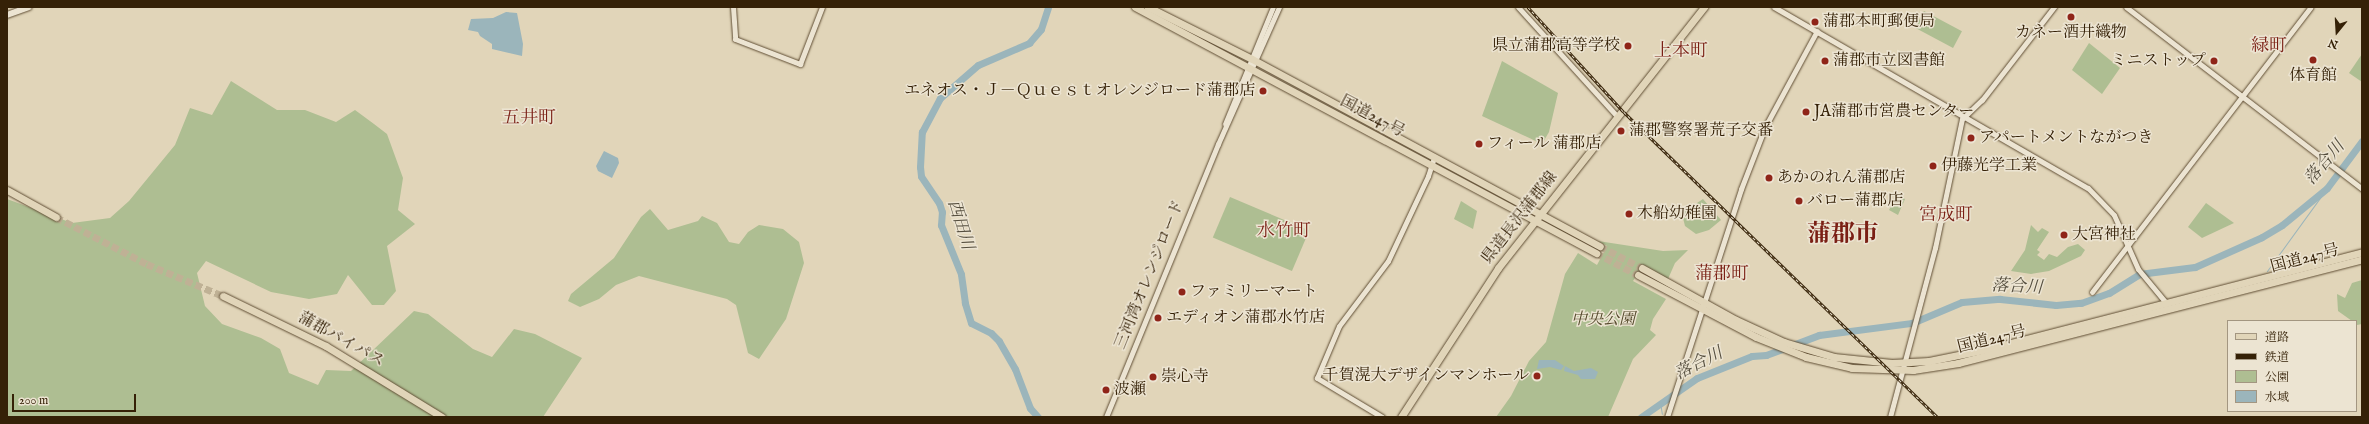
<!DOCTYPE html>
<meta charset="utf-8">
<style>
body{margin:0}
#map{position:relative;width:2369px;height:424px;overflow:hidden;background:#e1d5b9;font-family:"IM FELL English","Noto Serif JP",serif}
div>[style]{position:absolute}
.green>*{inset:0;background:#aebe92;transform-origin:0 0}
.water>*{inset:0;background:#9bb5bb}
.stream>*{height:1px;margin:-0.5px;padding:0 0.5px;transform-origin:0.5px;border-radius:0.5px;background:#9bb5bb}
.river>*{height:7px;margin:-3.5px;padding:0 3.5px;transform-origin:3.5px;border-radius:3.5px;background:#9bb5bb}
.trunk-tunnel>*{height:7px;margin-top:-3.5px;transform-origin:0;background:repeating-linear-gradient(90deg,#bfb195 0 7px,transparent 0 10.5px)}
.roads{filter:drop-shadow(0 0 1px #604e34) drop-shadow(0 0 1px #604e34)}
.tertiary>*{height:5px;margin:-2.5px;padding:0 2.5px;transform-origin:2.5px;border-radius:2.5px;background:#ece4d2}
.secondary>*{height:6px;margin:-3px;padding:0 3px;transform-origin:3px;border-radius:3px;background:#ece4d2}
.primary>*{height:7px;margin:-3.5px;padding:0 3.5px;transform-origin:3.5px;border-radius:3.5px;background:#e1d5b9}
.trunk>*{height:7px;margin:-3.5px;padding:0 3.5px;transform-origin:3.5px;border-radius:3.5px;background:#e1d5b9}
.rail>*{height:2.5px;margin-top:-1.25px;transform-origin:0;background:repeating-linear-gradient(90deg,#ece4d2 0 3px,#352107 0 6px);box-sizing:border-box;border-block:1px solid #352107}
.dots>*{width:11px;height:11px;translate:-50% -50%;box-sizing:border-box;border:2px solid #ece4d2;border-radius:50%}
span{translate:-50% -50%;white-space:nowrap;text-align:center;line-height:1.15;-webkit-text-stroke:3px #ece4d2;paint-order:stroke}
.poi-label{font-size:16px;color:#352107}
.left{translate:0 -50%;text-align:left}
.right{translate:-100% -50%;text-align:right}
.street-label{font-size:16px;color:#352107}
.park-label{font-size:16px;color:#53482a;font-style:italic}
.water-label{font-size:17px;color:#544d3d;font-style:italic}
.quarter-label{font-size:18px;color:#7a1f14}
.town-label{font-size:24px;color:#7a1f14;font-weight:700}
.frame{position:absolute;inset:0;border:8px solid #352107;pointer-events:none}
.legend{position:absolute;left:2227px;top:320px;width:130px;height:92px;box-sizing:border-box;background:#ece4d2;border:1px solid #a39681;margin:0;padding:5px 7px;list-style:none;font-size:12px;color:#352107}
.legend li{display:flex;align-items:center;gap:8px;height:20px}
.legend b{width:20px;border:1px solid #a39681}
.north{position:absolute;left:2317px;top:12px;width:40px;height:40px;-webkit-text-stroke:3px #ece4d2;paint-order:stroke;rotate:198deg;font-size:11px;font-weight:700;line-height:16px;text-align:center;color:#352107}
.north::after{content:'';display:block;margin:auto;width:14px;height:18px;background:#352107;clip-path:polygon(50% 0,100% 100%,50% 72%,0 100%)}
.scale{position:absolute;left:12px;top:394px;width:124px;height:18px;box-sizing:border-box;border:2px solid #352107;border-top:0;padding-left:5px;font-size:12px;line-height:14px;white-space:nowrap;color:#352107;-webkit-text-stroke:3px #ece4d2;paint-order:stroke}
</style>
<div id="map">
<div class="green">
<div style="left:1924px;top:11px;width:43px;height:19px;rotate:28deg"></div>
<div style="clip-path:polygon(2089px 43px,2120px 68px,2102px 94px,2072px 70px)"></div>
<div style="clip-path:polygon(2362px 54px,2362px 82px,2349px 73px)"></div>
<div style="clip-path:polygon(1502px 61px,1558px 93px,1549px 132px,1542px 144px,1482px 116px)"></div>
<div style="clip-path:polygon(231px 81px,277px 110px,305px 110px,336px 122px,355px 110px,374px 124px,387px 134px,403px 178px,398px 210px,415px 224px,387px 246px,396px 291px,384px 305px,372px 305px,348px 275px,337px 294px,309px 299px,271px 292px,206px 261px,197px 273px,205px 306px,222px 324px,261px 338px,280px 349px,289px 373px,318px 385px,326px 370px,351px 371px,414px 311px,428px 314px,473px 349px,492px 357px,514px 329px,535px 334px,582px 358px,543px 417px,7px 417px,7px 199px,72px 223px,110px 218px,129px 201px,175px 145px,190px 108px,212px 115px)"></div>
<div style="clip-path:polygon(1897px 195px,1905px 199px,1898px 215px,1889px 210px)"></div>
<div style="left:1230px;top:197px;width:86px;height:44px;rotate:23deg"></div>
<div style="clip-path:polygon(1703px 199px,1721px 220px,1709px 230px,1696px 234px,1685px 226px,1683px 218px,1685px 211px)"></div>
<div style="clip-path:polygon(1461px 201px,1477px 211px,1473px 229px,1454px 219px)"></div>
<div style="clip-path:polygon(2206px 203px,2234px 223px,2202px 238px,2188px 227px)"></div>
<div style="clip-path:polygon(650px 209px,668px 230px,698px 221px,702px 216px,717px 223px,729px 242px,739px 244px,748px 232px,759px 225px,783px 229px,799px 242px,804px 263px,786px 319px,759px 359px,748px 353px,736px 305px,727px 299px,639px 276px,616px 285px,599px 299px,580px 307px,568px 301px,571px 294px,614px 258px,641px 217px)"></div>
<div style="clip-path:polygon(2031px 225px,2038px 232px,2042px 228px,2049px 232px,2037px 250px,2040px 252px,2037px 255px,2044px 260px,2049px 254px,2057px 257px,2068px 247px,2078px 244px,2085px 250px,2081px 256px,2049px 271px,2031px 274px,2011px 271px,2025px 250px)"></div>
<div style="clip-path:polygon(1598px 241px,1663px 251px,1688px 250px,1675px 263px,1668px 279px,1643px 265px,1633px 281px,1666px 299px,1653px 319px,1650px 330px,1656px 335px,1633px 359px,1608px 417px,1496px 417px,1511px 396px,1529px 361px,1546px 342px,1565px 274px,1578px 253px,1597px 265px,1607px 246px)"></div>
<div style="clip-path:polygon(2362px 280px,2362px 324px,2357px 325px,2356px 321px,2352px 321px,2338px 311px,2337px 294px,2345px 298px,2352px 283px)"></div>
</div>
<div class="water">
<div style="clip-path:polygon(506px 12px,517px 13px,523px 44px,522px 56px,492px 49px,492px 44px,480px 36px,478px 32px,468px 30px,471px 19px,493px 18px)"></div>
<div style="clip-path:polygon(604px 151px,618px 158px,619px 163px,612px 178px,598px 171px,596px 166px)"></div>
<div style="clip-path:polygon(1539px 360px,1555px 360px,1564px 366px,1561px 370px,1550px 367px,1537px 369px)"></div>
<div style="clip-path:polygon(1565px 366px,1574px 371px,1591px 368px,1598px 372px,1595px 379px,1581px 379px,1578px 375px,1564px 371px)"></div>
</div>
<div class="stream">
<div style="left:2267px;top:271px;width:102px;rotate:-54.1deg"></div>
<div style="left:1660px;top:402px;width:12px;rotate:81deg"></div>
</div>
<div class="river">
<div style="left:1038px;top:417px;width:12px;rotate:-132deg"></div>
<div style="left:1030px;top:408px;width:42px;rotate:-111deg"></div>
<div style="left:1015px;top:369px;width:32px;rotate:-120deg"></div>
<div style="left:999px;top:341px;width:11px;rotate:-135deg"></div>
<div style="left:991px;top:333px;width:22px;rotate:-153deg"></div>
<div style="left:971px;top:323px;width:21px;rotate:-107deg"></div>
<div style="left:965px;top:303px;width:29px;rotate:-98deg"></div>
<div style="left:961px;top:274px;width:53px;rotate:-112.2deg"></div>
<div style="left:941px;top:225px;width:13px;rotate:-86deg"></div>
<div style="left:942px;top:212px;width:9px;rotate:-108deg"></div>
<div style="left:939px;top:203px;width:32px;rotate:-124deg"></div>
<div style="left:921px;top:176px;width:9px;rotate:-96deg"></div>
<div style="left:920px;top:167px;width:35px;rotate:-87deg"></div>
<div style="left:922px;top:132px;width:38px;rotate:-62deg"></div>
<div style="left:940px;top:98px;width:50px;rotate:-41deg"></div>
<div style="left:978px;top:65px;width:56px;rotate:-23.3deg"></div>
<div style="left:1029px;top:43px;width:18px;rotate:-49deg"></div>
<div style="left:1041px;top:29px;width:23px;rotate:-72deg"></div>
<div style="left:1641px;top:417px;width:68px;rotate:-34.9deg"></div>
<div style="left:1697px;top:378px;width:59px;rotate:-21.8deg"></div>
<div style="left:1752px;top:356px;width:14px;rotate:-4deg"></div>
<div style="left:1766px;top:355px;width:57px;rotate:-20.7deg"></div>
<div style="left:1819px;top:335px;width:94px;rotate:-7.4deg"></div>
<div style="left:1912px;top:323px;width:54px;rotate:-22.8deg"></div>
<div style="left:1962px;top:302px;width:38px;rotate:-5deg"></div>
<div style="left:2000px;top:299px;width:56px;rotate:6.1deg"></div>
<div style="left:2056px;top:305px;width:25px;rotate:-5deg"></div>
<div style="left:2081px;top:303px;width:30px;rotate:-20deg"></div>
<div style="left:2109px;top:293px;width:36px;rotate:-32deg"></div>
<div style="left:2139px;top:274px;width:56px;rotate:-7.1deg"></div>
<div style="left:2195px;top:267px;width:73px;rotate:-24.1deg"></div>
<div style="left:2262px;top:237px;width:23px;rotate:-31deg"></div>
<div style="left:2282px;top:225px;width:58px;rotate:-39.4deg"></div>
<div style="left:2327px;top:188px;width:59px;rotate:-53.3deg"></div>
</div>
<div class="trunk-tunnel">
<div style="left:56px;top:217px;width:102px;rotate:27.3deg"></div>
<div style="left:147px;top:264px;width:82px;rotate:22.8deg"></div>
<div style="left:1600px;top:246px;width:47px;rotate:27.6deg"></div>
<div style="left:1596px;top:253px;width:47px;rotate:27.6deg"></div>
</div>
<div class="roads">
<div class="tertiary">
<div style="left:733px;top:7px;width:32px;rotate:86deg"></div>
<div style="left:735px;top:39px;width:70px;rotate:21deg"></div>
<div style="left:800px;top:64px;width:61px;rotate:-68.9deg"></div>
<div style="left:1518px;top:7px;width:147px;rotate:47.8deg"></div>
<div style="left:1774px;top:7px;width:362px;rotate:30deg"></div>
<div style="left:2088px;top:188px;width:37px;rotate:46deg"></div>
<div style="left:2114px;top:215px;width:59px;rotate:66deg"></div>
<div style="left:2138px;top:269px;width:45px;rotate:50.4deg"></div>
<div style="left:2126px;top:7px;width:298px;rotate:37.6deg"></div>
<div style="left:1225px;top:124px;width:126px;rotate:-67.7deg"></div>
<div style="left:2092px;top:292px;width:359px;rotate:-52.5deg"></div>
<div style="left:1106px;top:417px;width:295px;rotate:-67.7deg"></div>
<div style="left:1218px;top:144px;width:150px;rotate:-66deg"></div>
<div style="left:1382px;top:417px;width:76px;rotate:-149deg"></div>
<div style="left:1317px;top:378px;width:56px;rotate:-67.1deg"></div>
<div style="left:1339px;top:326px;width:81px;rotate:-53deg"></div>
<div style="left:1388px;top:261px;width:94px;rotate:-64.8deg"></div>
<div style="left:1428px;top:176px;width:20px;rotate:-72deg"></div>
<div style="left:1667px;top:417px;width:240px;rotate:-72deg"></div>
<div style="left:1741px;top:189px;width:66px;rotate:-68.8deg"></div>
<div style="left:1765px;top:127px;width:109px;rotate:-61.6deg"></div>
<div style="left:1890px;top:417px;width:175px;rotate:-75.1deg"></div>
<div style="left:1935px;top:248px;width:132px;rotate:-78.2deg"></div>
<div style="left:1962px;top:119px;width:28px;rotate:-44deg"></div>
<div style="left:1982px;top:100px;width:118px;rotate:-52.3deg"></div>
</div>
<div class="secondary">
<div style="left:7px;top:15px;width:23px;rotate:-20deg"></div>
</div>
<div class="primary">
<div style="left:1401px;top:417px;width:178px;rotate:-56.9deg"></div>
<div style="left:1498px;top:268px;width:333px;rotate:-51.7deg"></div>
</div>
<div class="trunk">
<div style="left:1135px;top:7px;width:523px;rotate:28.09deg"></div>
<div style="left:1148px;top:7px;width:116px;rotate:26.6deg"></div>
<div style="left:1252px;top:59px;width:395px;rotate:28.3deg"></div>
<div style="left:7px;top:190px;width:56px;rotate:28.9deg"></div>
<div style="left:1642px;top:268px;width:107px;rotate:29deg"></div>
<div style="left:1736px;top:320px;width:53px;rotate:24.6deg"></div>
<div style="left:1784px;top:342px;width:52px;rotate:16.7deg"></div>
<div style="left:1834px;top:357px;width:58px;rotate:5.9deg"></div>
<div style="left:1892px;top:363px;width:37px;rotate:-3deg"></div>
<div style="left:1929px;top:361px;width:60px;rotate:-11.5deg"></div>
<div style="left:1988px;top:349px;width:386px;rotate:-14.5deg"></div>
<div style="left:1638px;top:275px;width:133px;rotate:27.7deg"></div>
<div style="left:1756px;top:337px;width:54px;rotate:21.8deg"></div>
<div style="left:1806px;top:357px;width:47px;rotate:13.4deg"></div>
<div style="left:1852px;top:368px;width:61px;rotate:1.9deg"></div>
<div style="left:1913px;top:370px;width:46px;rotate:-8.8deg"></div>
<div style="left:1958px;top:363px;width:417px;rotate:-14.4deg"></div>
<div style="left:223px;top:296px;width:114px;rotate:25.9deg"></div>
<div style="left:326px;top:346px;width:136px;rotate:31.5deg"></div>
</div>
</div>
<div class="rail">
<div style="left:1528px;top:7px;width:142px;rotate:47.6deg"></div>
<div style="left:1624px;top:112px;width:438px;rotate:44.2deg"></div>
</div>
<div class="dots">
<div style="left:2071px;top:17px;background:#8f2418"></div>
<div style="left:1815px;top:22px;background:#8f2418"></div>
<div style="left:1628px;top:46px;background:#8f2418"></div>
<div style="left:2313px;top:60px;background:#8f2418"></div>
<div style="left:1825px;top:61px;background:#8f2418"></div>
<div style="left:2214px;top:61px;background:#8f2418"></div>
<div style="left:1263px;top:91px;background:#8f2418"></div>
<div style="left:1806px;top:112px;background:#8f2418"></div>
<div style="left:1621px;top:131px;background:#8f2418"></div>
<div style="left:1971px;top:138px;background:#8f2418"></div>
<div style="left:1479px;top:144px;background:#8f2418"></div>
<div style="left:1933px;top:166px;background:#8f2418"></div>
<div style="left:1769px;top:178px;background:#8f2418"></div>
<div style="left:1799px;top:201px;background:#8f2418"></div>
<div style="left:1629px;top:214px;background:#8f2418"></div>
<div style="left:2064px;top:235px;background:#8f2418"></div>
<div style="left:1182px;top:292px;background:#8f2418"></div>
<div style="left:1158px;top:318px;background:#8f2418"></div>
<div style="left:1537px;top:376px;background:#8f2418"></div>
<div style="left:1153px;top:377px;background:#8f2418"></div>
<div style="left:1106px;top:390px;background:#8f2418"></div>
</div>
<div class="poi-label">
<span class="left" style="left:1823px;top:22px">蒲郡本町郵便局</span>
<span style="left:2071px;top:33px">カネー酒井織物</span>
<span class="right" style="left:1620px;top:46px">県立蒲郡高等学校</span>
<span class="left" style="left:1833px;top:61px">蒲郡市立図書館</span>
<span class="right" style="left:2206px;top:61px">ミニストップ</span>
<span style="left:2313px;top:76px">体育館</span>
<span class="right" style="left:1255px;top:91px">エネオス・Ｊ－Ｑｕｅｓｔオレンジロード蒲郡店</span>
<span class="left" style="left:1814px;top:112px">JA蒲郡市営農センター</span>
<span class="left" style="left:1629px;top:131px">蒲郡警察署荒子交番</span>
<span class="left" style="left:1979px;top:138px">アパートメントながつき</span>
<span class="left" style="left:1487px;top:144px">フィール 蒲郡店</span>
<span class="left" style="left:1941px;top:166px">伊藤光学工業</span>
<span class="left" style="left:1777px;top:178px">あかのれん蒲郡店</span>
<span class="left" style="left:1807px;top:201px">バロー蒲郡店</span>
<span class="left" style="left:1637px;top:214px">木船幼稚園</span>
<span class="left" style="left:2072px;top:235px">大宮神社</span>
<span class="left" style="left:1190px;top:292px">ファミリーマート</span>
<span class="left" style="left:1166px;top:318px">エディオン蒲郡水竹店</span>
<span class="right" style="left:1529px;top:376px">千賀滉大デザインマンホール</span>
<span class="left" style="left:1161px;top:377px">崇心寺</span>
<span class="left" style="left:1114px;top:390px">波瀬</span>
</div>
<div class="street-label">
<span style="left:1372px;top:117px;rotate:28deg">国道247号</span>
<span style="left:1520px;top:218px;rotate:-52deg">県道長沢蒲郡線</span>
<span style="left:2305px;top:259px;rotate:-15deg">国道247号</span>
<span style="left:1150px;top:275px;rotate:-68deg">三河湾オレンジロード</span>
<span style="left:341px;top:340px;rotate:29deg">蒲郡バイパス</span>
<span style="left:1992px;top:340px;rotate:-14deg">国道247号</span>
</div>
<div class="park-label">
<span style="left:1603px;top:320px">中央公園</span>
</div>
<div class="water-label">
<span style="left:2325px;top:163px;rotate:-50deg">落合川</span>
<span style="left:960px;top:225px;rotate:73deg">西田川</span>
<span style="left:2017px;top:287px;rotate:3deg">落合川</span>
<span style="left:1699px;top:364px;rotate:-27deg">落合川</span>
</div>
<div class="quarter-label">
<span style="left:2269px;top:47px">緑町</span>
<span style="left:1681px;top:52px">上本町</span>
<span style="left:529px;top:119px">五井町</span>
<span style="left:1946px;top:216px">宮成町</span>
<span style="left:1284px;top:232px">水竹町</span>
<span style="left:1722px;top:275px">蒲郡町</span>
</div>
<div class="town-label">
<span style="left:1843px;top:235px">蒲郡市</span>
</div>
<div class="frame"></div>
<ul class="legend">
<li><b style="height:5px;background:#e1d5b9"></b>道路</li>
<li><b style="height:5px;background:#352107"></b>鉄道</li>
<li><b style="height:11px;background:#aebe92"></b>公園</li>
<li><b style="height:11px;background:#9bb5bb"></b>水域</li>
</ul>
<div class="north">N</div>
<div class="scale">200 m</div>
</div>
